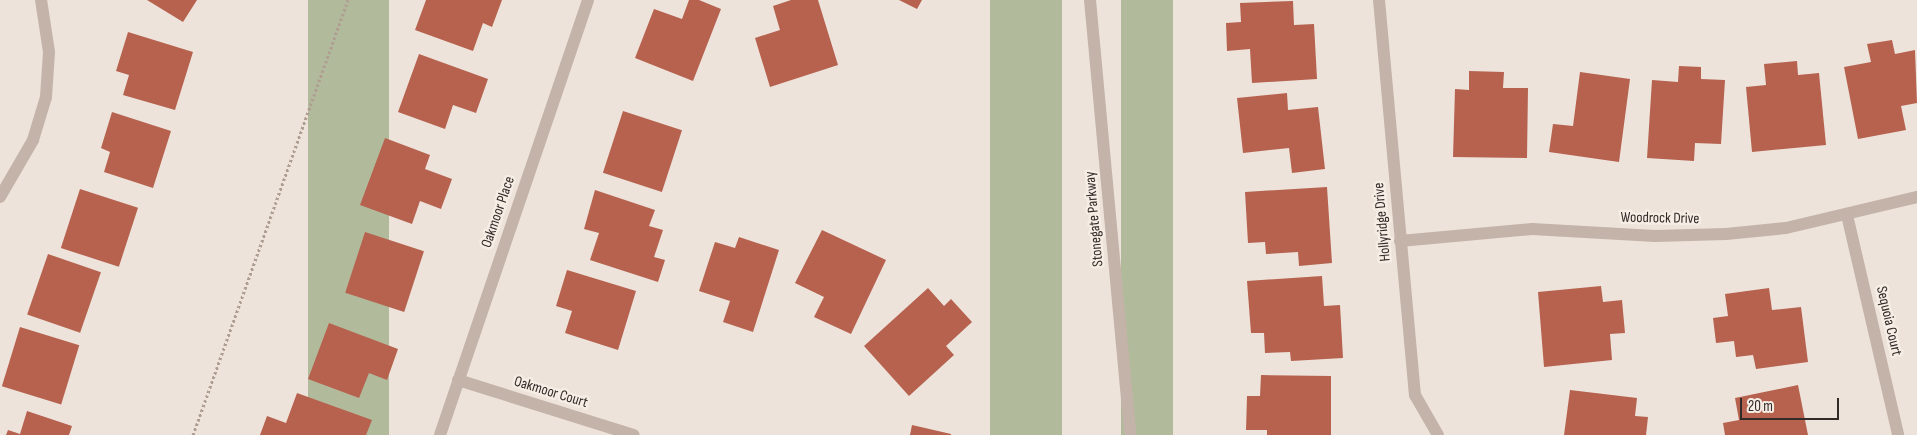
<!DOCTYPE html>
<style>
body{margin:0}
#map{position:relative;width:1917px;height:435px;overflow:hidden;background:#ede3da;font-family:"Sofia Sans Condensed",sans-serif}
div>[style]{position:absolute}
.green>*{inset:0;background:#b2ba9c;transform-origin:0 0}
.building>*{inset:0;background:#b6624f;transform-origin:0 0}
.path>*{height:3px;margin-top:-1.5px;transform-origin:0;background:repeating-linear-gradient(90deg,#af9d92 0 2.5px,transparent 0 5px)}
.minor>*{height:12px;margin:-6px;padding:0 6px;transform-origin:6px;border-radius:6px;background:#c4b3a8}
span{translate:-50% -50%;white-space:nowrap;text-align:center;line-height:1.15;-webkit-text-stroke:5px #f6ede5;paint-order:stroke}
.street-label{font-size:15px;color:#322a27}
.scale{position:absolute;left:1740px;top:398px;width:99px;height:22px;box-sizing:border-box;border:2px solid #322a27;border-top:0;padding-left:6px;font-size:15px;line-height:18px;white-space:nowrap;color:#322a27;-webkit-text-stroke:4px #f6ede5;paint-order:stroke}
</style>
<div id="map">
<div class="green">
<div style="left:308px;top:0;width:81px;height:459px"></div>
<div style="left:990px;top:0;width:72px;height:436px"></div>
<div style="left:1121px;top:0;width:52px;height:437px"></div>
</div>
<div class="building">
<div style="clip-path:polygon(147px 0,197px 0,183px 22px)"></div>
<div style="clip-path:polygon(426px 0,502px 0,492px 27px,483px 23px,473px 51px,415px 30px)"></div>
<div style="clip-path:polygon(689px 0,699px 0,721px 9px,693px 81px,635px 58px,654px 9px,682px 19px)"></div>
<div style="clip-path:polygon(791px 0,818px 0,838px 65px,770px 87px,755px 38px,780px 30px,773px 6px)"></div>
<div style="clip-path:polygon(899px 0,922px 0,917px 9px)"></div>
<div style="clip-path:polygon(1293px 1px,1294px 25px,1314px 24px,1317px 79px,1252px 83px,1250px 49px,1227px 51px,1226px 23px,1241px 22px,1240px 3px)"></div>
<div style="clip-path:polygon(128px 32px,193px 52px,175px 110px,123px 95px,129px 75px,116px 71px)"></div>
<div style="clip-path:polygon(1892px 40px,1895px 54px,1915px 50px,1917px 103px,1901px 106px,1906px 130px,1858px 139px,1844px 67px,1871px 62px,1867px 44px)"></div>
<div style="clip-path:polygon(419px 54px,488px 79px,476px 113px,453px 105px,445px 129px,398px 112px)"></div>
<div style="clip-path:polygon(1797px 61px,1798px 75px,1819px 73px,1826px 145px,1752px 152px,1746px 87px,1766px 85px,1764px 64px)"></div>
<div style="clip-path:polygon(1679px 66px,1701px 67px,1701px 79px,1725px 80px,1721px 144px,1695px 143px,1694px 161px,1647px 158px,1652px 80px,1678px 82px)"></div>
<div style="clip-path:polygon(1469px 71px,1504px 72px,1503px 88px,1528px 88px,1527px 158px,1453px 157px,1455px 89px,1469px 90px)"></div>
<div style="clip-path:polygon(1580px 72px,1630px 79px,1619px 162px,1549px 152px,1553px 124px,1573px 126px)"></div>
<div style="clip-path:polygon(1287px 93px,1288px 110px,1318px 107px,1325px 169px,1292px 173px,1289px 148px,1243px 153px,1237px 98px)"></div>
<div style="left:623px;top:111px;width:62px;height:65px;rotate:18deg"></div>
<div style="clip-path:polygon(112px 112px,171px 131px,153px 188px,104px 172px,110px 152px,101px 148px)"></div>
<div style="clip-path:polygon(385px 138px,430px 155px,425px 169px,452px 179px,441px 209px,420px 201px,412px 224px,360px 205px)"></div>
<div style="clip-path:polygon(1327px 187px,1332px 263px,1299px 266px,1298px 252px,1266px 254px,1265px 242px,1248px 243px,1245px 192px)"></div>
<div style="left:80px;top:189px;width:61px;height:62px;rotate:18deg"></div>
<div style="clip-path:polygon(595px 190px,655px 210px,649px 226px,663px 230px,654px 257px,665px 260px,658px 282px,590px 260px,599px 233px,584px 229px)"></div>
<div style="clip-path:polygon(822px 230px,886px 260px,851px 334px,814px 317px,824px 297px,795px 283px)"></div>
<div style="left:365px;top:232px;width:62px;height:64px;rotate:18deg"></div>
<div style="clip-path:polygon(739px 237px,779px 250px,753px 332px,723px 322px,730px 301px,699px 291px,715px 242px,735px 248px)"></div>
<div style="left:48px;top:254px;width:56px;height:64px;rotate:19deg"></div>
<div style="clip-path:polygon(567px 270px,636px 291px,618px 350px,565px 333px,572px 311px,556px 306px)"></div>
<div style="clip-path:polygon(1322px 276px,1324px 306px,1340px 305px,1343px 358px,1291px 361px,1290px 352px,1265px 353px,1264px 333px,1251px 333px,1247px 281px)"></div>
<div style="clip-path:polygon(1601px 286px,1603px 302px,1622px 300px,1625px 333px,1610px 334px,1612px 360px,1544px 367px,1538px 292px)"></div>
<div style="clip-path:polygon(928px 288px,944px 306px,951px 299px,972px 322px,946px 346px,954px 355px,909px 396px,864px 346px)"></div>
<div style="clip-path:polygon(1769px 288px,1772px 310px,1801px 307px,1808px 362px,1756px 369px,1753px 355px,1736px 357px,1734px 341px,1716px 343px,1713px 318px,1728px 316px,1725px 294px)"></div>
<div style="clip-path:polygon(329px 323px,398px 349px,387px 380px,369px 373px,359px 398px,308px 379px)"></div>
<div style="left:20px;top:327px;width:62px;height:62px;rotate:17deg"></div>
<div style="clip-path:polygon(1261px 375px,1331px 376px,1331px 435px,1267px 435px,1267px 430px,1246px 430px,1247px 396px,1260px 396px)"></div>
<div style="clip-path:polygon(1798px 385px,1808px 435px,1725px 435px,1723px 423px,1739px 420px,1735px 398px)"></div>
<div style="clip-path:polygon(1570px 390px,1637px 398px,1635px 416px,1648px 417px,1646px 435px,1564px 435px)"></div>
<div style="clip-path:polygon(297px 393px,372px 420px,366px 435px,260px 435px,267px 416px,286px 423px)"></div>
<div style="clip-path:polygon(27px 411px,72px 426px,69px 435px,6px 435px,8px 430px,20px 434px)"></div>
<div style="clip-path:polygon(912px 425px,951px 434px,951px 435px,910px 435px)"></div>
</div>
<div class="path">
<div style="left:193px;top:435px;width:462px;rotate:-70.4deg"></div>
</div>
<div class="minor">
<div style="left:1090px;top:0;width:437px;rotate:84.7deg"></div>
<div style="left:1379px;top:0;width:397px;rotate:84.8deg"></div>
<div style="left:1415px;top:395px;width:46px;rotate:60.1deg"></div>
<div style="left:0;top:197px;width:66px;rotate:-59.9deg"></div>
<div style="left:33px;top:140px;width:45px;rotate:-73.2deg"></div>
<div style="left:46px;top:97px;width:45px;rotate:-86.2deg"></div>
<div style="left:49px;top:52px;width:53px;rotate:-98.7deg"></div>
<div style="left:1847px;top:215px;width:226px;rotate:76.9deg"></div>
<div style="left:1400px;top:241px;width:133px;rotate:-5.2deg"></div>
<div style="left:1532px;top:229px;width:123px;rotate:3.3deg"></div>
<div style="left:1655px;top:236px;width:71px;rotate:-1.6deg"></div>
<div style="left:1726px;top:234px;width:60px;rotate:-5.7deg"></div>
<div style="left:1786px;top:228px;width:135px;rotate:-13.3deg"></div>
<div style="left:458px;top:380px;width:184px;rotate:17.4deg"></div>
<div style="left:440px;top:435px;width:459px;rotate:-71.2deg"></div>
</div>
<div class="street-label">
<span style="left:498px;top:212px;rotate:-71deg">Oakmoor Place</span>
<span style="left:1660px;top:218px;rotate:1deg">Woodrock Drive</span>
<span style="left:1094px;top:219px;rotate:-95deg">Stonegate Parkway</span>
<span style="left:1382px;top:222px;rotate:-95deg">Hollyridge Drive</span>
<span style="left:1889px;top:321px;rotate:77deg">Sequoia Court</span>
<span style="left:551px;top:392px;rotate:17deg">Oakmoor Court</span>
</div>
<div class="scale">20 m</div>
</div>
